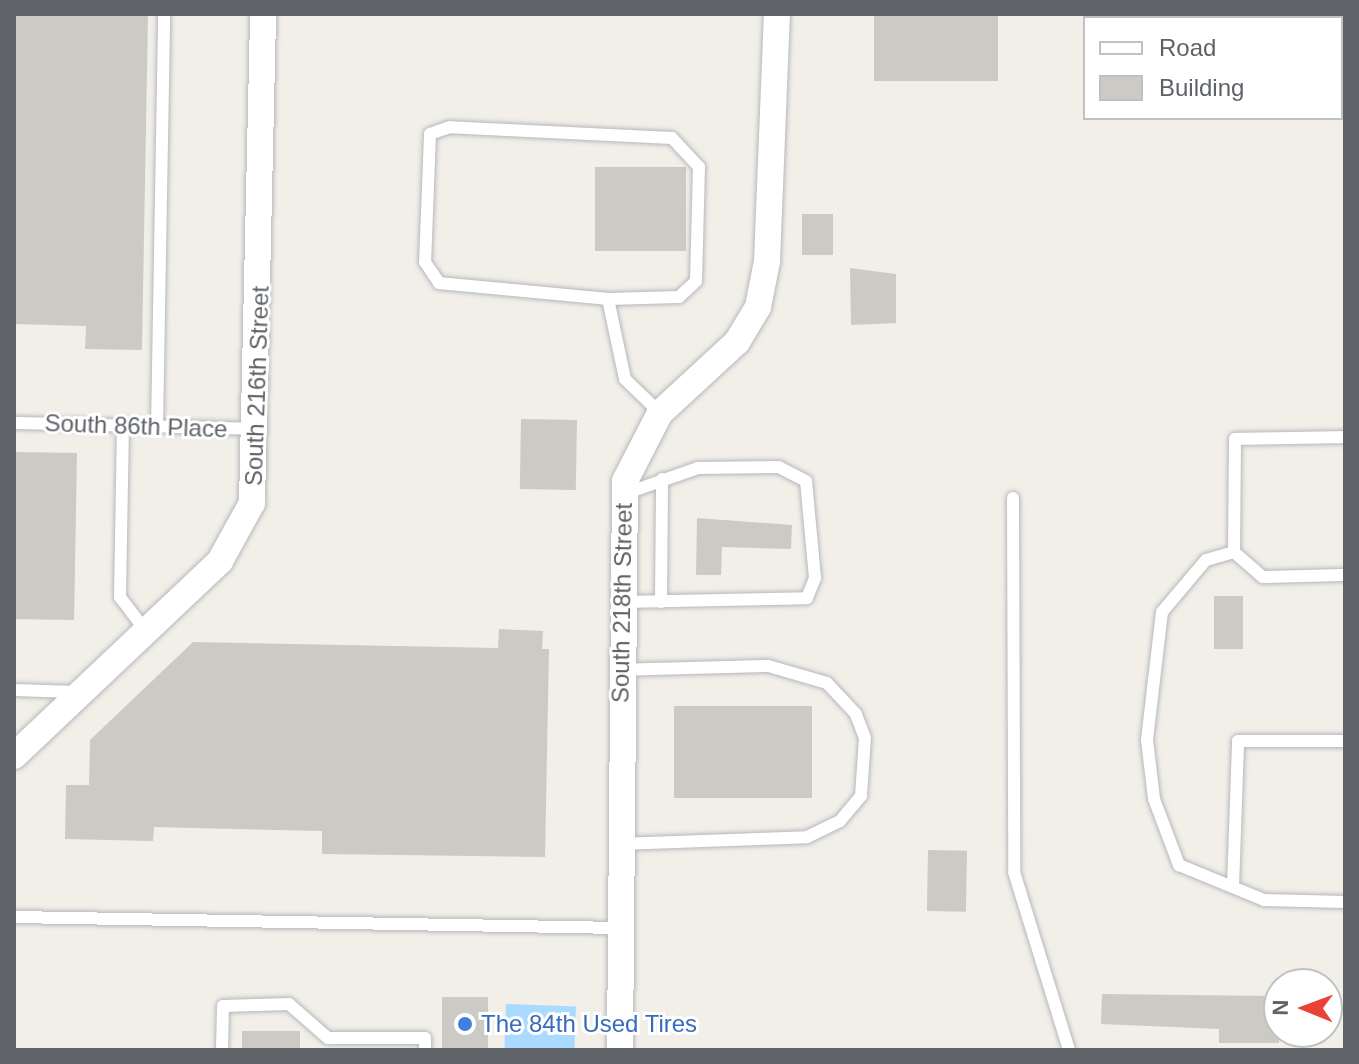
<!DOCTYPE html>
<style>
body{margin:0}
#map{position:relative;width:1359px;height:1064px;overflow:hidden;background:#f1efe8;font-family:Arial,sans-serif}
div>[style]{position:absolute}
.water>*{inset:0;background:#aadaff;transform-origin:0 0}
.building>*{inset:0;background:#cccac5;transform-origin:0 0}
.roads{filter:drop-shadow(0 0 2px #b5b8bc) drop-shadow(0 0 2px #b5b8bc)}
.lane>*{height:12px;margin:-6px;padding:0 6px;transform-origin:6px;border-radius:6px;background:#fff}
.street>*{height:26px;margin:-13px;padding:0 13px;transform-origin:13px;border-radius:13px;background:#fff}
.dots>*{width:22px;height:22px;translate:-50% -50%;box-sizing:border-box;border:4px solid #fff;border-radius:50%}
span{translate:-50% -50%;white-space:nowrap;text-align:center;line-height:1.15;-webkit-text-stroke:6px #fff;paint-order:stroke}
.street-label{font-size:24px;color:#5f6368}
.shop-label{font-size:24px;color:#366cbe}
.left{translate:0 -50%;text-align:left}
.frame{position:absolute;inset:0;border:16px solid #5f6368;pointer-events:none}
.legend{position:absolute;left:1083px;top:16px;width:260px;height:104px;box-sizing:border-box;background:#fff;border:2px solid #bfc1c3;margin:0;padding:10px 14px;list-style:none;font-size:24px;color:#5f6368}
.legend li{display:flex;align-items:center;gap:16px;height:40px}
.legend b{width:40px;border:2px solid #bfc1c3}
.north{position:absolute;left:1263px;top:968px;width:80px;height:80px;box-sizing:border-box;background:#fff;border:2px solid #bfc1c3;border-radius:50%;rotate:271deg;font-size:22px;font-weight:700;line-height:32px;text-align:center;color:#5f6368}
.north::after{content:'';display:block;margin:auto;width:28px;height:36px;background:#ea4335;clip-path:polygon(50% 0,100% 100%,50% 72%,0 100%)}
</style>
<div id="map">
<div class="water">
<div style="left:506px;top:1004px;width:70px;height:46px;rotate:2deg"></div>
</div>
<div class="building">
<div style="clip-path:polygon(14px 14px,148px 14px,142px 350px,85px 349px,86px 326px,14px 324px)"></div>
<div style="left:874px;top:14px;width:124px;height:67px"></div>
<div style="left:686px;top:167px;width:84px;height:91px;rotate:90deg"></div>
<div style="left:833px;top:214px;width:41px;height:31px;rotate:90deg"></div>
<div style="clip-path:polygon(850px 268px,896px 274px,896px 323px,851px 325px)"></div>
<div style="left:521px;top:419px;width:56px;height:70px;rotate:1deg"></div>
<div style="left:14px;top:452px;width:63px;height:167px;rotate:1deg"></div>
<div style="clip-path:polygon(697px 518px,792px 525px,791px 549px,722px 547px,721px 575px,696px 575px)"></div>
<div style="left:1214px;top:596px;width:29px;height:53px"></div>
<div style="clip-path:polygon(499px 629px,543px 631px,542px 649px,549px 649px,545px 857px,322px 854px,322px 831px,154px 827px,153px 841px,65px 839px,66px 785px,89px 785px,90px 740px,193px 642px,498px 648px)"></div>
<div style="left:674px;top:706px;width:138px;height:92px"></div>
<div style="left:928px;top:850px;width:39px;height:61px;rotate:1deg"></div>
<div style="clip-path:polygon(1102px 994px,1279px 996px,1279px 1043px,1219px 1043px,1219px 1029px,1101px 1024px)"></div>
<div style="left:442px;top:997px;width:46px;height:53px"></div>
<div style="left:242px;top:1031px;width:58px;height:19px"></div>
</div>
<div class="roads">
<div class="lane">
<div style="left:1194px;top:15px;width:1px;rotate:-90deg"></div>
<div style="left:608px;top:299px;width:71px;rotate:-1.6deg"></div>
<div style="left:679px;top:297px;width:23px;rotate:-43deg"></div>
<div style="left:696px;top:281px;width:114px;rotate:-88.5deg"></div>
<div style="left:699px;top:167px;width:40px;rotate:-133deg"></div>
<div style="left:672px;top:138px;width:222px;rotate:-177.2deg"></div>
<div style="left:450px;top:127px;width:21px;rotate:161deg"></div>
<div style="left:430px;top:134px;width:128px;rotate:92.2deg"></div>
<div style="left:425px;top:262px;width:25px;rotate:56deg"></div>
<div style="left:439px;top:283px;width:170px;rotate:5.4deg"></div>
<div style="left:608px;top:299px;width:82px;rotate:78deg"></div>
<div style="left:625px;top:379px;width:49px;rotate:44.2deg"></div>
<div style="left:14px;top:423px;width:241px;rotate:1.4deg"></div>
<div style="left:123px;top:425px;width:172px;rotate:91deg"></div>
<div style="left:120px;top:597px;width:41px;rotate:52.9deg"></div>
<div style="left:157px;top:426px;width:412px;rotate:-89deg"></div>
<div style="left:1345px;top:437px;width:110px;rotate:179deg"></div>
<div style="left:1235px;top:439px;width:113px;rotate:90.5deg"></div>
<div style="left:1234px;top:552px;width:29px;rotate:164deg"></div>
<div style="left:1206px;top:560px;width:68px;rotate:130.2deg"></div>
<div style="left:1162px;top:612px;width:129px;rotate:96.7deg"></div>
<div style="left:1147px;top:740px;width:59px;rotate:83.2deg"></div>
<div style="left:1154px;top:799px;width:71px;rotate:69.3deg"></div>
<div style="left:1179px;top:865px;width:92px;rotate:22.4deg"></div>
<div style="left:1264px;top:900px;width:81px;rotate:1.4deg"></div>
<div style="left:1013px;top:498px;width:374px;rotate:89.8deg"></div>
<div style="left:1014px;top:872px;width:186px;rotate:72.8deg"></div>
<div style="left:1234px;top:552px;width:38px;rotate:41deg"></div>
<div style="left:1263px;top:577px;width:82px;rotate:-1.4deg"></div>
<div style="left:623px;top:602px;width:184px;rotate:-1.2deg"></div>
<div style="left:807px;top:598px;width:22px;rotate:-68deg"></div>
<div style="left:815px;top:578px;width:97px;rotate:-95.3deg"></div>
<div style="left:806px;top:481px;width:31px;rotate:-153deg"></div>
<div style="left:778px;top:467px;width:80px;rotate:179.3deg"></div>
<div style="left:698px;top:468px;width:78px;rotate:160.6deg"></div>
<div style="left:661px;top:602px;width:123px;rotate:-89.5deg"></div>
<div style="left:14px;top:690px;width:63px;rotate:1.8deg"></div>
<div style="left:620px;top:844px;width:187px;rotate:-2.1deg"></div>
<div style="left:807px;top:837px;width:37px;rotate:-26deg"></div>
<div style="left:840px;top:821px;width:33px;rotate:-50deg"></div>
<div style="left:861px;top:796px;width:58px;rotate:-86.1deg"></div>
<div style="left:865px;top:738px;width:26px;rotate:-111deg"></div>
<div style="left:856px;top:714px;width:42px;rotate:-133.1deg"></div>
<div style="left:827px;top:683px;width:61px;rotate:-163.9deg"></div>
<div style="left:768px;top:666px;width:148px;rotate:178.5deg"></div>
<div style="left:1233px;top:887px;width:146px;rotate:-88deg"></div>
<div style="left:1238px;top:741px;width:107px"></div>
<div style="left:14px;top:917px;width:606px;rotate:1.04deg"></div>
<div style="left:222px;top:1050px;width:44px;rotate:-88.7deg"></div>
<div style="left:223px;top:1006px;width:66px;rotate:-1.7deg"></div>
<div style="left:289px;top:1004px;width:52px;rotate:41.1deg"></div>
<div style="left:328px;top:1038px;width:97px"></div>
<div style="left:425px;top:1038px;width:12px;rotate:90deg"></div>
</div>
<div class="street">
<div style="left:14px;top:756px;width:284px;rotate:-43.4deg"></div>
<div style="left:220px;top:561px;width:66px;rotate:-61.1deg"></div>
<div style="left:252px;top:503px;width:489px;rotate:-88.7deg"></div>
<div style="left:620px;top:1050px;width:569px;rotate:-89.5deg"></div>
<div style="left:625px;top:481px;width:76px;rotate:-62.8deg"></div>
<div style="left:660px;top:413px;width:105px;rotate:-42.7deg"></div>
<div style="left:737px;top:342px;width:41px;rotate:-59deg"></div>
<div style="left:758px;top:307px;width:47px;rotate:-78.9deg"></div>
<div style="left:767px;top:261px;width:247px;rotate:-87.7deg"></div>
</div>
</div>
<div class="dots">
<div style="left:465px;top:1024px;background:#3f7fe0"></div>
</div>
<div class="street-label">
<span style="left:257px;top:386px;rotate:-88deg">South 216th Street</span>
<span style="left:136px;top:426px;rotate:2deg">South 86th Place</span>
<span style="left:622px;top:603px;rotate:-89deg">South 218th Street</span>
</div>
<div class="shop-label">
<span class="left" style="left:481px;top:1024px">The 84th Used Tires</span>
</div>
<div class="frame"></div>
<ul class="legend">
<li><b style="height:10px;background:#fff"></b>Road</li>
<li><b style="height:22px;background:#cccac5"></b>Building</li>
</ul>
<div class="north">N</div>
</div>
